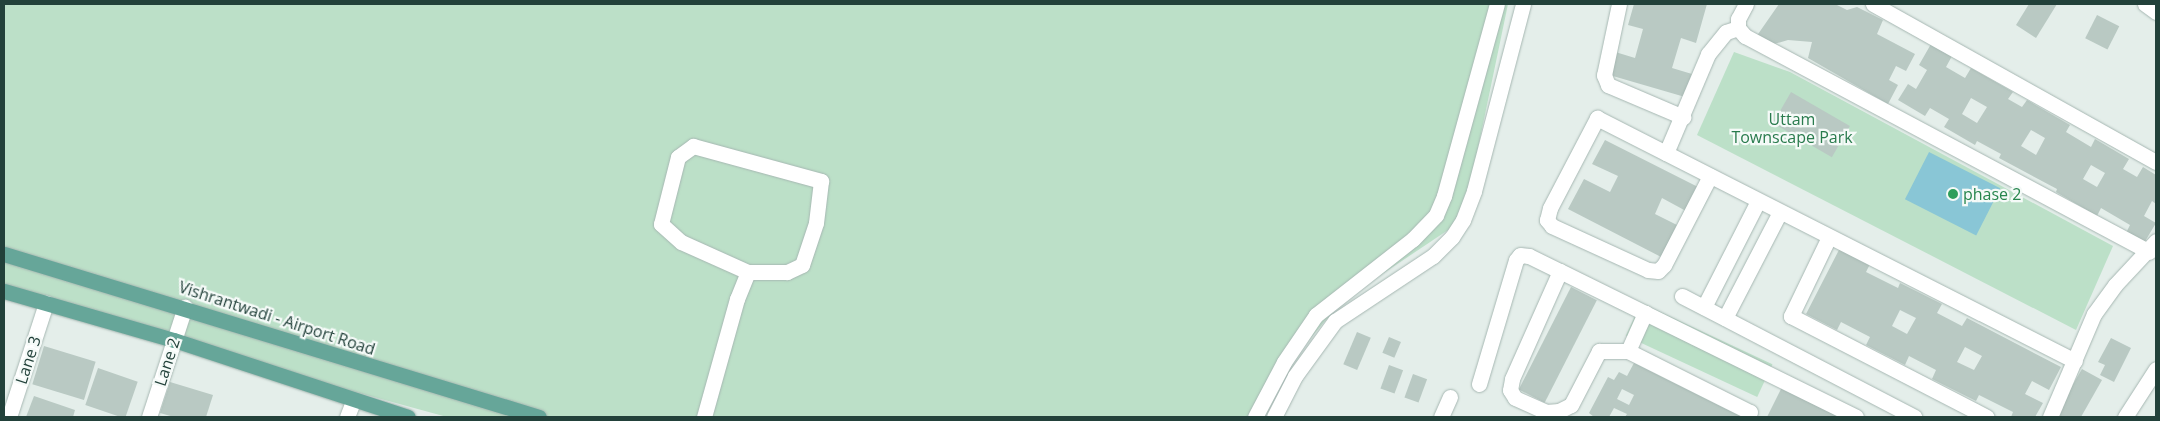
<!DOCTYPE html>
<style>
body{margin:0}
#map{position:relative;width:2160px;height:421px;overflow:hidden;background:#e4eeea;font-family:"Open Sans",sans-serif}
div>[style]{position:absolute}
.green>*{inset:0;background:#bce0c8;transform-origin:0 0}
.water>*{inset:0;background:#89c6d6;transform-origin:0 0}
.building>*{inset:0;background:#b9c9c3;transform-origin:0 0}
.roads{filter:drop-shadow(0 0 1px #a6b7b2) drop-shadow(0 0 1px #a6b7b2)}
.minor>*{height:15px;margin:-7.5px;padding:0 7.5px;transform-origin:7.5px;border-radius:7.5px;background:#fff}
.major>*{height:15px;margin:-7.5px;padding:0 7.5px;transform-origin:7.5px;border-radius:7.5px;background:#66a699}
.dots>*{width:14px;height:14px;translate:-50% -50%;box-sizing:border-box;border:2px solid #f5faf8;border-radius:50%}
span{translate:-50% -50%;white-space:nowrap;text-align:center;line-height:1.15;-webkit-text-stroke:4.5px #f5faf8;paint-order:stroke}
.park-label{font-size:16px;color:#297b4d}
.leisure-label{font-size:16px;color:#27864d}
.left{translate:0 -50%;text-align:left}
.street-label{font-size:16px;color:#22413a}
.frame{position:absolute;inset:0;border:5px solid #22413a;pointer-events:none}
</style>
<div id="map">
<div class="green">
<div style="clip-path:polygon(4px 4px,1508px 4px,1463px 220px,1342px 301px,1270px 386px,1254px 417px,447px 417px,4px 296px)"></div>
<div style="clip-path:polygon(1734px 52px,1790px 72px,2113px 246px,2076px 330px,1697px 135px)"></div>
<div style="left:1641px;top:303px;width:145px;height:36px;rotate:25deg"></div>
</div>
<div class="water">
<div style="left:1929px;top:152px;width:80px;height:53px;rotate:27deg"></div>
</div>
<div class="building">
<div style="clip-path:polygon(1634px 4px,1707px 4px,1696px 43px,1681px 38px,1672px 68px,1692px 74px,1685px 97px,1606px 74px,1612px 51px,1635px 58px,1643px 29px,1628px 25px)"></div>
<div style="clip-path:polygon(1779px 4px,1835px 4px,1847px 10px,1857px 7px,1883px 20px,1877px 34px,1915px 54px,1906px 71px,1896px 66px,1889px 80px,1898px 85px,1888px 104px,1808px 58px,1812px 42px,1788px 40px,1771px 45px,1756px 37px)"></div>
<div style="clip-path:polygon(2029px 4px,2057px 4px,2036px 38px,2016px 25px)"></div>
<div style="left:2097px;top:15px;width:25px;height:26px;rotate:27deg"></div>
<div style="clip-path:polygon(evenodd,1931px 44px,1952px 56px,1946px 67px,1965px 78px,1971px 68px,2013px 92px,2008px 99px,2022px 107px,2027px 100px,2070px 125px,2066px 132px,2091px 147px,2095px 139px,2129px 159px,2123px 169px,2137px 177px,2143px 167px,2156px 175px,2156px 204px,2152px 201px,2144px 216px,2156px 223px,2144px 243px,2126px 233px,2130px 225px,2101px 208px,2097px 216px,2056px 192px,2057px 189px,1999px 158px,2001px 154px,1977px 141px,1975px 145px,1944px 127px,1949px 119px,1930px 108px,1925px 116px,1898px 100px,1908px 84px,1916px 89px,1927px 70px,1919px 65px,1931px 44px,1971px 98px,1987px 107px,1977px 123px,1962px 114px,1971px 98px,1931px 44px,2031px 130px,2045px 138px,2036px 155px,2021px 146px,2031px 130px,1931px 44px,2091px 165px,2105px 173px,2097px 187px,2083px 179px,2091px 165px)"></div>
<div style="left:1791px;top:92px;width:68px;height:36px;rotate:30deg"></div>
<div style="clip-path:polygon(1605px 140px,1698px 187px,1686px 211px,1662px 198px,1655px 214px,1681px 227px,1665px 259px,1568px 209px,1584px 179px,1610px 192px,1618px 176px,1592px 164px)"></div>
<div style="clip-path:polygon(evenodd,1841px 246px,1871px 262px,1866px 272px,1898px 288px,1900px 283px,1942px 304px,1937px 313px,1962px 326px,1967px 318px,2061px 367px,2049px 390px,2032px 381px,2025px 394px,2043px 403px,2035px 417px,2011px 417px,2013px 412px,1979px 395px,1976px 401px,1932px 379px,1936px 370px,1909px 356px,1905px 365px,1866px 345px,1870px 337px,1841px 322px,1837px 330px,1806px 314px,1841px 246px,1900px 310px,1916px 318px,1907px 334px,1892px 326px,1900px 310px,1841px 246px,1965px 347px,1982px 356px,1974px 370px,1957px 362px,1965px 347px)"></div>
<div style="left:1571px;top:287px;width:29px;height:115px;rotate:27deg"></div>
<div style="left:1357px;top:332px;width:15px;height:35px;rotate:23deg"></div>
<div style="left:1389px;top:337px;width:13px;height:17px;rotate:23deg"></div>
<div style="clip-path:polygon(2111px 338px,2131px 348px,2114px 382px,2100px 375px,2105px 365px,2098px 362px)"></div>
<div style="left:44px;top:346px;width:54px;height:40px;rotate:17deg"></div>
<div style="clip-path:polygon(evenodd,1634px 363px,1742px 417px,1625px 417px,1627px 414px,1614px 408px,1609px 417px,1594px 417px,1589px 413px,1608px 377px,1614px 380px,1619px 372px,1627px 376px,1634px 363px,1622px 389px,1634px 395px,1629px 405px,1617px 399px,1622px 389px)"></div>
<div style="left:1389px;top:365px;width:15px;height:25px;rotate:20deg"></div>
<div style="left:98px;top:368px;width:42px;height:39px;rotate:19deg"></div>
<div style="clip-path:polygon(2082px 369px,2102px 380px,2081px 417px,2054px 417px)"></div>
<div style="left:1413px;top:374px;width:15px;height:25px;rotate:20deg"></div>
<div style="clip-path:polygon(170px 382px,213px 395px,206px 417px,174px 417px,160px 413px)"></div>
<div style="clip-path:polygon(1782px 387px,1840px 417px,1767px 417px)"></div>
<div style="clip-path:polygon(34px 396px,75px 410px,73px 417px,26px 417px)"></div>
</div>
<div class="roads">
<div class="minor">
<div style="left:1619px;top:4px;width:73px;rotate:101.9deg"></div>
<div style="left:1604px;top:75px;width:11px;rotate:68deg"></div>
<div style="left:1608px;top:85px;width:82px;rotate:23.1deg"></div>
<div style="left:1746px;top:4px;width:17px;rotate:118deg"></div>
<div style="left:1738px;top:19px;width:9px;rotate:90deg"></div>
<div style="left:1738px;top:28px;width:11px;rotate:49deg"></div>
<div style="left:1745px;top:36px;width:458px;rotate:28.1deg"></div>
<div style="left:1873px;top:4px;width:324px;rotate:29.2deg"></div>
<div style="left:2145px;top:4px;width:14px;rotate:36deg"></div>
<div style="left:693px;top:146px;width:133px;rotate:15.3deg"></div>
<div style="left:821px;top:181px;width:42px;rotate:96.8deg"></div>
<div style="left:816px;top:223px;width:44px;rotate:108.4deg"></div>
<div style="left:802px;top:265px;width:17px;rotate:155deg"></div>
<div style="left:787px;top:272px;width:39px;rotate:180deg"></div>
<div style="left:748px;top:272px;width:73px;rotate:-155.9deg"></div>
<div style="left:681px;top:242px;width:27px;rotate:-138deg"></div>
<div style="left:661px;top:224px;width:69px;rotate:-75.8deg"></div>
<div style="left:678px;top:157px;width:19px;rotate:-36deg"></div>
<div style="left:1666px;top:153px;width:108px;rotate:-67deg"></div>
<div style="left:1708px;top:54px;width:28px;rotate:-51deg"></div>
<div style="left:1726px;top:32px;width:13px;rotate:-18deg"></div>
<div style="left:1710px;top:176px;width:100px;rotate:117.3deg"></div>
<div style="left:1664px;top:265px;width:8px;rotate:135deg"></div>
<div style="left:1658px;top:271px;width:10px;rotate:-174deg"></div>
<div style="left:1648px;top:270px;width:106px;rotate:-155.4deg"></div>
<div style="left:1552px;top:226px;width:8px;rotate:-130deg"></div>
<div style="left:1547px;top:220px;width:12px;rotate:-76deg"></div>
<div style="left:1550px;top:208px;width:102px;rotate:-62.4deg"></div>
<div style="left:1597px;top:118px;width:536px;rotate:26.95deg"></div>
<div style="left:1829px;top:237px;width:88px;rotate:115.7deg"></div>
<div style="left:1791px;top:316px;width:220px;rotate:27.3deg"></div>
<div style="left:1682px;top:296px;width:262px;rotate:27.5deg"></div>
<div style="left:1704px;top:307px;width:119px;rotate:-63deg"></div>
<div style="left:1645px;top:313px;width:95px;rotate:-153.7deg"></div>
<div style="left:1560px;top:271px;width:118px;rotate:114deg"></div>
<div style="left:1512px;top:379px;width:11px;rotate:100deg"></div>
<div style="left:1510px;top:390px;width:9px;rotate:58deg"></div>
<div style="left:1515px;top:398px;width:34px;rotate:24deg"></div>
<div style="left:1546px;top:412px;width:13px;rotate:-4deg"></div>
<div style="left:1559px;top:411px;width:13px;rotate:-27deg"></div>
<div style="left:1571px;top:405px;width:61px;rotate:-62.6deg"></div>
<div style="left:1599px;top:351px;width:29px"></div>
<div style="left:1628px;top:351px;width:42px;rotate:-65.9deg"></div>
<div style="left:1645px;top:313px;width:235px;rotate:26.2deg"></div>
<div style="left:1725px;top:318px;width:119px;rotate:-62.6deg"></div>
<div style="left:1628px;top:351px;width:136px;rotate:26.6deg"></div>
<div style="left:1750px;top:412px;width:5px;rotate:112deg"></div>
<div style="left:1479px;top:384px;width:129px;rotate:-73.4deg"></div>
<div style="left:1516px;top:260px;width:6px;rotate:-51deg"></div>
<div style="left:1520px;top:255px;width:9px;rotate:6deg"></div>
<div style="left:1529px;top:256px;width:34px;rotate:26deg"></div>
<div style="left:9px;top:417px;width:120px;rotate:-72deg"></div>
<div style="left:149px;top:417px;width:116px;rotate:-71.9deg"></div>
<div style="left:347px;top:417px;width:17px;rotate:-69deg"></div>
<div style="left:704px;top:417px;width:123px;rotate:-74.4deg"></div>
<div style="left:737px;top:299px;width:29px;rotate:-68deg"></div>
<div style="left:1255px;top:417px;width:62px;rotate:-62.2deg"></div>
<div style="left:1284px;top:362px;width:57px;rotate:-55.8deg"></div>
<div style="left:1316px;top:315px;width:123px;rotate:-38.1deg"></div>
<div style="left:1413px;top:239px;width:33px;rotate:-46deg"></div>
<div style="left:1436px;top:215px;width:21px;rotate:-67deg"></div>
<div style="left:1444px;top:196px;width:199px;rotate:-74.6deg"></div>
<div style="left:1274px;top:417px;width:46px;rotate:-62.9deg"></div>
<div style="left:1295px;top:376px;width:68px;rotate:-54deg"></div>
<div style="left:1335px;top:321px;width:118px;rotate:-33.6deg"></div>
<div style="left:1433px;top:256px;width:27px;rotate:-45deg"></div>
<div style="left:1452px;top:237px;width:20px;rotate:-57deg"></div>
<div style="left:1463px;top:220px;width:31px;rotate:-69deg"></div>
<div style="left:1474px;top:191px;width:193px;rotate:-75.3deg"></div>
<div style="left:1441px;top:417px;width:22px;rotate:-66deg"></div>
<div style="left:2050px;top:417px;width:112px;rotate:-66.9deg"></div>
<div style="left:2094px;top:314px;width:36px;rotate:-54deg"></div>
<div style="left:2115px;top:285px;width:60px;rotate:-47deg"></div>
<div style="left:2125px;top:417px;width:57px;rotate:-57.1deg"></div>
</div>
<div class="major">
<div style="left:4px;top:254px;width:559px;rotate:16.94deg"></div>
<div style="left:4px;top:291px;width:177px;rotate:16.1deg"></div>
<div style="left:174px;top:340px;width:246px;rotate:18.2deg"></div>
</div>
</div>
<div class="dots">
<div style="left:1953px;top:194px;background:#2e9e5b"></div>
</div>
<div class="park-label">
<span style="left:1792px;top:128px">Uttam<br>Townscape Park</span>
</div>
<div class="leisure-label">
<span class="left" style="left:1963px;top:194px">phase 2</span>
</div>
<div class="street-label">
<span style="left:277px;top:318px;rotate:18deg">Vishrantwadi - Airport Road</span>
<span style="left:28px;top:360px;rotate:-72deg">Lane 3</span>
<span style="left:167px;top:362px;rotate:-72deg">Lane 2</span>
</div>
<div class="frame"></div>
</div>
